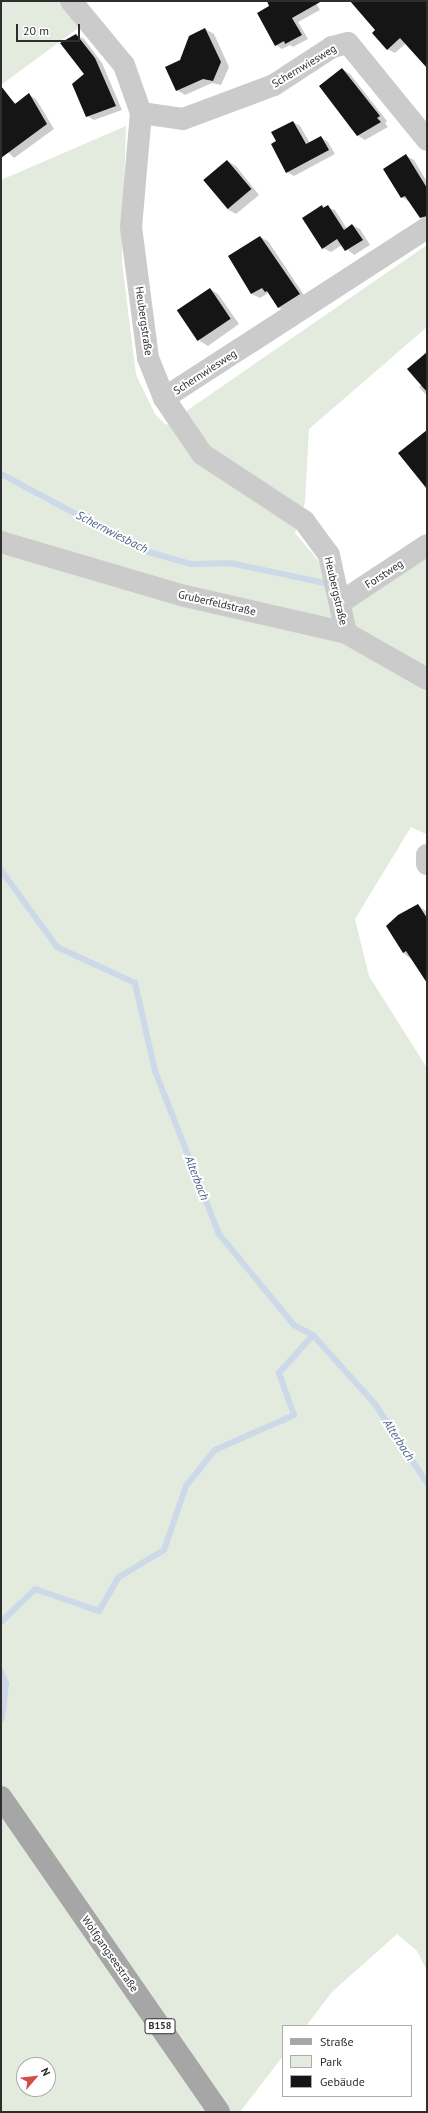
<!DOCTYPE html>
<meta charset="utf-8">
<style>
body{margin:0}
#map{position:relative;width:428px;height:2113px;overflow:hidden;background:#fff;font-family:"PT Sans",sans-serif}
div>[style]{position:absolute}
.green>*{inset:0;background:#e3eade}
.shadow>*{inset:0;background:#0003}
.stream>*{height:6px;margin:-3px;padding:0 3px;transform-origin:3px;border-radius:3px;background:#ccd9e8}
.building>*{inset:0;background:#151515;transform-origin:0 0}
.minor>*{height:22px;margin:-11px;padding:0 11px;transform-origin:11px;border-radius:11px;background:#cbcbcb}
.primary>*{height:22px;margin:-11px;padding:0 11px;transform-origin:11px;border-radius:11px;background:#a6a6a6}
span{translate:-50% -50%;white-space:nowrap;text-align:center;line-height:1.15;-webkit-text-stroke:4px #fff;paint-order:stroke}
.shield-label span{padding:1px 3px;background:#fff;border:1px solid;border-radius:3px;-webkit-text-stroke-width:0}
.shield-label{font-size:10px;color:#2e2e2e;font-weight:700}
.street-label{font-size:11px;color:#2e2e2e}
.water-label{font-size:12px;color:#466587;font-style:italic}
.frame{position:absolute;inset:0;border:2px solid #2e2e2e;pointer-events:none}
.legend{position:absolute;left:282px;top:2025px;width:130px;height:72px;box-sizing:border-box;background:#fff;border:1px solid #ababab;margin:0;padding:5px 7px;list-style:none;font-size:12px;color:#2e2e2e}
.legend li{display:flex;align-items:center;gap:8px;height:20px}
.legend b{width:20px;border:1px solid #ababab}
.north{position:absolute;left:16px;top:2057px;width:40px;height:40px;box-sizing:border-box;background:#fff;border:1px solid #ababab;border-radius:50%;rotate:62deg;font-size:11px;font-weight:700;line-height:16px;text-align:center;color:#2e2e2e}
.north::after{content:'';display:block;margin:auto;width:14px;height:18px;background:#d04f46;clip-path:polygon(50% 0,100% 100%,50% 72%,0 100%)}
.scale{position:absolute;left:16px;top:24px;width:64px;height:18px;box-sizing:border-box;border:2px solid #2e2e2e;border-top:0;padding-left:5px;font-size:12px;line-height:14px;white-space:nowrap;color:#2e2e2e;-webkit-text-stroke:3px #fff;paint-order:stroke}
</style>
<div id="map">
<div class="green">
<div style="clip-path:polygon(1px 1px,78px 1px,85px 23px,1px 85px)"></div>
<div style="clip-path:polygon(evenodd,126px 126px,122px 262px,136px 375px,155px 414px,166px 425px,427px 245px,427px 327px,309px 429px,305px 502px,295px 533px,355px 604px,427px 556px,427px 832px,426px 834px,411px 827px,355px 919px,369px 976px,427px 1068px,427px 1971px,417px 1951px,397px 1934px,332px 1992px,306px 2026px,283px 2026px,283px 2056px,240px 2112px,1px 2112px,1px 180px,126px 126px,24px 2065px,48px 2065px,48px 2089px,24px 2089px,24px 2065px)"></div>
</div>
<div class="shadow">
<div style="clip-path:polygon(271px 1px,315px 1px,320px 10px,298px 22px,308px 39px,293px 47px,290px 45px,282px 49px,276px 45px)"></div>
<div style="clip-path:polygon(361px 1px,414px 1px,427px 10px,427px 66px,406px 43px,395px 53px,387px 49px)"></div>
<div style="clip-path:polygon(205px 29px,214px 34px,229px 67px,221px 85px,212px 83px,185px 95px,177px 90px,181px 61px)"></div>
<div style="clip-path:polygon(76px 35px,84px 39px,102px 63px,122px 110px,94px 120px,87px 116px,85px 74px)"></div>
<div style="clip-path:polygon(342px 69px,350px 74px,387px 121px,385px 123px,388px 127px,365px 140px,357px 135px)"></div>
<div style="clip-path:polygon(29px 95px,36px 99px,54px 129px,14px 158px,1px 145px,1px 102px,8px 97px,17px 104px)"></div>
<div style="clip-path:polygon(293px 122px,300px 126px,310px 143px,321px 137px,328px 142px,335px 154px,294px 176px,287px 172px,278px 142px)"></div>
<div style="clip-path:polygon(406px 156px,414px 160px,427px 182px,427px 220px,419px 215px,411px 203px,402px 197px)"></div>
<div style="clip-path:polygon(227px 161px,236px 166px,259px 195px,236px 214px,227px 209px)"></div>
<div style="clip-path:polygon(322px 206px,335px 210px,347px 229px,352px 225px,360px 229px,370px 245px,354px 255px,342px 245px,331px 252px,323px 248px)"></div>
<div style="clip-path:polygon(260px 237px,268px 241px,306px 298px,286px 311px,278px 307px,268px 293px,260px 298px,252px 294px,229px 256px)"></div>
<div style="clip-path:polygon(210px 289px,218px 294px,239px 324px,208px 346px,200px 341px)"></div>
<div style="clip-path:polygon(427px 353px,427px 396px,419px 387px,422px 384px)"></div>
<div style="clip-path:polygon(418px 905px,427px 912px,427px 971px,403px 953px)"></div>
</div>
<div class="stream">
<div style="left:1px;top:474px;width:163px;rotate:28.1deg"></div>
<div style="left:145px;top:551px;width:48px;rotate:15.8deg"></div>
<div style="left:191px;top:564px;width:39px;rotate:-1deg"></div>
<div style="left:230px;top:563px;width:97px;rotate:11.9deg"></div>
<div style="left:1px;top:870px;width:95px;rotate:54deg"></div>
<div style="left:57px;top:947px;width:86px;rotate:24.8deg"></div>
<div style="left:135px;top:983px;width:90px;rotate:77.2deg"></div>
<div style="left:155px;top:1071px;width:175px;rotate:68.6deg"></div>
<div style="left:219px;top:1234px;width:118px;rotate:50.5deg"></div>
<div style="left:294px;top:1325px;width:21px;rotate:28deg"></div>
<div style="left:313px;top:1335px;width:93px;rotate:48.1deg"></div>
<div style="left:375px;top:1404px;width:95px;rotate:56.6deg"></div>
<div style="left:1px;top:1622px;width:47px;rotate:-44.1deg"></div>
<div style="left:35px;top:1589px;width:68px;rotate:19deg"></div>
<div style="left:99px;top:1611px;width:39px;rotate:-60deg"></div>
<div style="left:119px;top:1577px;width:52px;rotate:-31deg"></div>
<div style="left:164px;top:1550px;width:68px;rotate:-71deg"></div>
<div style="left:186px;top:1486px;width:46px;rotate:-51.1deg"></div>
<div style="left:215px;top:1450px;width:86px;rotate:-23.9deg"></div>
<div style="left:294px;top:1415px;width:45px;rotate:-109.7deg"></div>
<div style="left:279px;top:1373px;width:51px;rotate:-48.2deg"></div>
<div style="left:1px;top:1671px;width:14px;rotate:69deg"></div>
<div style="left:6px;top:1684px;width:35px;rotate:97deg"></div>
</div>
<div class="building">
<div style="clip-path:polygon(267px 1px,322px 1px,292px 18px,302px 35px,285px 44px,284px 41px,275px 46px,257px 13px,269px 6px)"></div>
<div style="clip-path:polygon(350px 1px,427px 1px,427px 68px,400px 38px,387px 50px,372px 33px,375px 30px)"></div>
<div style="clip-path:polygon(205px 28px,221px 62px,213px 81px,203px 79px,176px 91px,165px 67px,180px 60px,189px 36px)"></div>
<div style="clip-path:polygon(76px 34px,95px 58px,116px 106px,86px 117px,72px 84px,84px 74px,60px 43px)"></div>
<div style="clip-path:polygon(342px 68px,380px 116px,377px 118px,381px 122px,357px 136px,319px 86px)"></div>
<div style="clip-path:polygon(1px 86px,15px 104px,29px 93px,47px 124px,1px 158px)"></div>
<div style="clip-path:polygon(293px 121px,306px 144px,321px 136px,329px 150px,286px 173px,271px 144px,276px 141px,271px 132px)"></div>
<div style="clip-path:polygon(406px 154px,427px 188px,427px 216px,420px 218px,405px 196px,401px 198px,383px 169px)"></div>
<div style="left:227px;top:160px;width:38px;height:31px;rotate:50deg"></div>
<div style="clip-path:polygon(322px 205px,323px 208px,328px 205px,344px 230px,352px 224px,363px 240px,345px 251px,337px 239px,322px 249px,302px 218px)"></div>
<div style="clip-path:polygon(260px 236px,300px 294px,278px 308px,267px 291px,265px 292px,262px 288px,251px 294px,228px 256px)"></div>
<div style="left:210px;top:288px;width:37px;height:40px;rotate:56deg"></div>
<div style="clip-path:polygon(427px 352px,427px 392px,407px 369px)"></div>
<div style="clip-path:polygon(427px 430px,427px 489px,398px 453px)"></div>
<div style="clip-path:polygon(418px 904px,427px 918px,427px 983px,406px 951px,403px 953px,386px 926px,398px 915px)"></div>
</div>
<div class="minor">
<div style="left:71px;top:1px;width:83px;rotate:50.4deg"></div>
<div style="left:124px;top:65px;width:51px;rotate:70.5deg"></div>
<div style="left:141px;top:113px;width:114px;rotate:95deg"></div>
<div style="left:131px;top:227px;width:132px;rotate:82.6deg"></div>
<div style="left:148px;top:358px;width:43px;rotate:68.2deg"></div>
<div style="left:164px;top:398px;width:68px;rotate:55.8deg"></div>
<div style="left:202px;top:454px;width:122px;rotate:33.3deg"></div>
<div style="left:304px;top:521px;width:42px;rotate:53.7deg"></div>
<div style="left:329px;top:555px;width:80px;rotate:77.7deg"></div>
<div style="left:141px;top:113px;width:42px;rotate:8.1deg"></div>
<div style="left:183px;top:119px;width:97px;rotate:-20.5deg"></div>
<div style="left:274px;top:85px;width:69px;rotate:-33.2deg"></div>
<div style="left:332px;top:47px;width:16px;rotate:-14deg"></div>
<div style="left:348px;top:43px;width:125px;rotate:50.8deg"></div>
<div style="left:164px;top:398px;width:313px;rotate:-32.9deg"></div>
<div style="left:1px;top:542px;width:192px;rotate:16.4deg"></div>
<div style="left:185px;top:596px;width:165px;rotate:12.9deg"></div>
<div style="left:346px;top:633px;width:93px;rotate:29.6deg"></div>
<div style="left:341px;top:602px;width:103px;rotate:-33.5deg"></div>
<div style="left:427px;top:855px;width:9px;rotate:90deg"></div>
</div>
<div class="primary">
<div style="left:1px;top:1797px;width:383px;rotate:55.3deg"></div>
</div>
<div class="shield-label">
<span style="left:160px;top:2026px">B158</span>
</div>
<div class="street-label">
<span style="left:304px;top:66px;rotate:-31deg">Schernwiesweg</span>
<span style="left:144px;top:321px;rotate:82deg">Heubergstraße</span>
<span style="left:205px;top:372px;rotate:-33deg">Schernwiesweg</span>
<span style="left:384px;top:574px;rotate:-33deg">Forstweg</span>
<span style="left:336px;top:591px;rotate:77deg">Heubergstraße</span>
<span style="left:217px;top:603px;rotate:13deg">Gruberfeldstraße</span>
<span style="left:110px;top:1954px;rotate:55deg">Wolfgangseestraße</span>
</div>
<div class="water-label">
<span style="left:112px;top:532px;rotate:27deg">Schernwiesbach</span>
<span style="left:197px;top:1178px;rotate:69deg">Alterbach</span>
<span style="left:399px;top:1440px;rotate:57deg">Alterbach</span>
</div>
<div class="frame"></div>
<ul class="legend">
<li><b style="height:5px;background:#a6a6a6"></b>Straße</li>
<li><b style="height:11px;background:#e3eade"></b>Park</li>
<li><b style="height:11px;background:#151515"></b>Gebäude</li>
</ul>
<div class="north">N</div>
<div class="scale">20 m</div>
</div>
